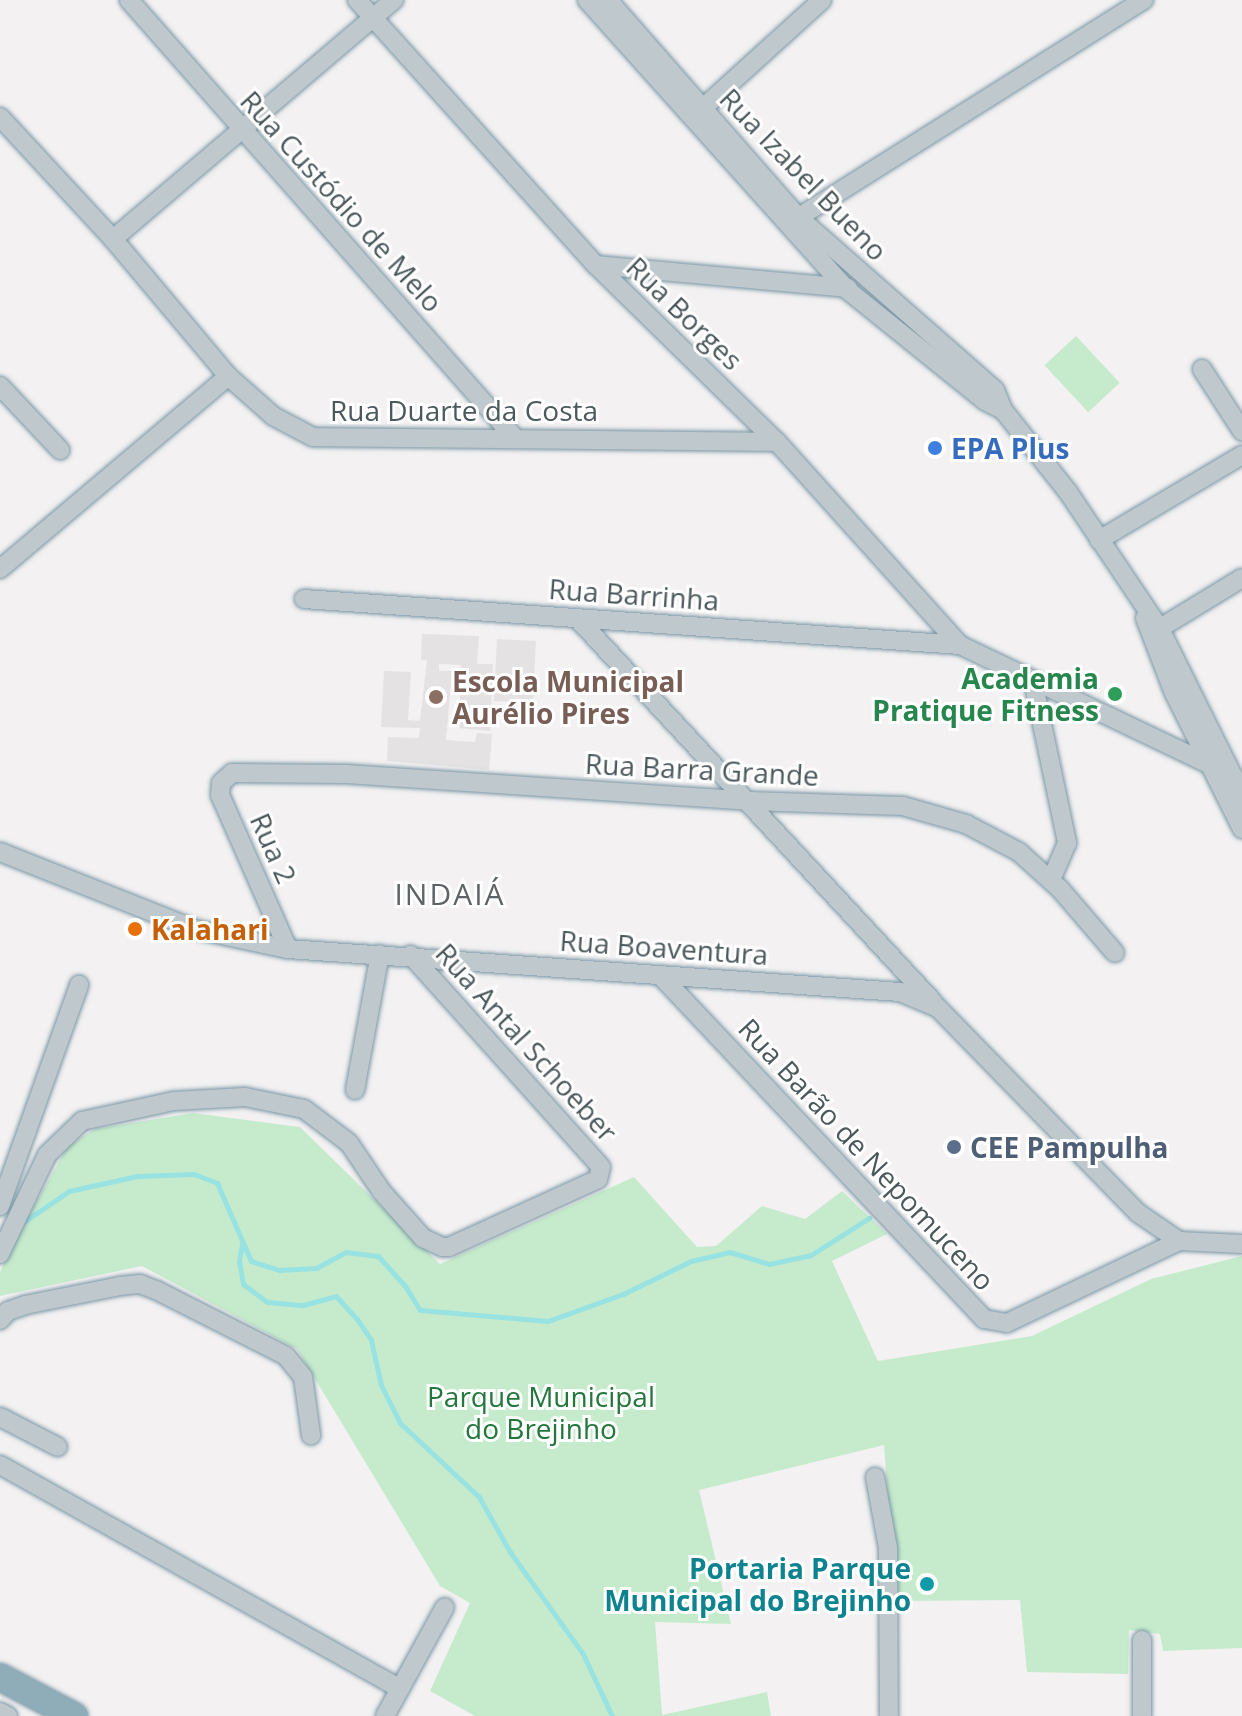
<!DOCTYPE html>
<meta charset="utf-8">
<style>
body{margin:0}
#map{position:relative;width:1242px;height:1716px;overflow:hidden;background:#f3f1f2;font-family:"Open Sans",sans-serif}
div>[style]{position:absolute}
.education>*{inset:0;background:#e4e2e3;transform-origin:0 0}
.green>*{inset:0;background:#c6ebcc;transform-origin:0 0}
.stream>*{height:5px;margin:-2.5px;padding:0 2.5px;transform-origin:2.5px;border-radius:2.5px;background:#98e2e2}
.roads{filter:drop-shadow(0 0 2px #7a97a5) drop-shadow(0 0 2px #7a97a5)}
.minor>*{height:18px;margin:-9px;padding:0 9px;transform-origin:9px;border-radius:9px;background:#bfc8cc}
.highway>*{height:26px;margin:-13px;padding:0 13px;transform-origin:13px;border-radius:13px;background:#8facb9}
.dots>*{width:22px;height:22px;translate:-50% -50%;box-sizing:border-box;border:4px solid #fff;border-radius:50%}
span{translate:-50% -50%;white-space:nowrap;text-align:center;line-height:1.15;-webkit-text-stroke:6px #fff;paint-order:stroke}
.street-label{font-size:28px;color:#4b585c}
.shop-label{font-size:28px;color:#366cbe;font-weight:700}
.left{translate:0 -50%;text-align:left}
.leisure-label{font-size:28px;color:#27864d;font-weight:700}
.right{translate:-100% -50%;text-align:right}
.education-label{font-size:28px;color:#785e54;font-weight:700}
.food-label{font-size:28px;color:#c56008;font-weight:700}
.service-label{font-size:28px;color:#4e5e75;font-weight:700}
.park-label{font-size:28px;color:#23763c}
.culture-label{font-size:28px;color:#0d838f;font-weight:700}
.neighbourhood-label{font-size:30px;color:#5e6365;letter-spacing:2px}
</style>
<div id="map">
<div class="education">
<div style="clip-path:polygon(422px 634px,479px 636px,477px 664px,493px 664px,490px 731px,459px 728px,461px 665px,439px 664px,439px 671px,452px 671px,446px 740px,475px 742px,477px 733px,492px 734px,489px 770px,387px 761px,388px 737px,419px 738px,420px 728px,381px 727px,384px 671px,411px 672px,408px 720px,420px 721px,427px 660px,421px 660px)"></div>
<div style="left:497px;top:639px;width:39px;height:62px;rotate:3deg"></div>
</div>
<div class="green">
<div style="left:1076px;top:336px;width:64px;height:43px;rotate:47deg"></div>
<div style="clip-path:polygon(193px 1113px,300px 1127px,440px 1264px,634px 1177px,697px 1247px,716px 1246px,762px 1206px,805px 1219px,842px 1191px,887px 1234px,832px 1261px,878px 1361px,1032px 1336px,1151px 1279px,1242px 1256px,1242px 1648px,1163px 1651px,1160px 1634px,1129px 1630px,1128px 1674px,1027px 1672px,1020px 1600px,896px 1601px,884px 1445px,699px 1490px,731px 1624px,655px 1622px,662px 1715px,767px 1692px,771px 1716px,475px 1716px,430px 1691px,470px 1603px,440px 1586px,297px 1349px,142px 1266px,0 1296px,0 1272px,11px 1247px,68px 1146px,95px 1129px)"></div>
</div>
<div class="stream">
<div style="left:25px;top:1221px;width:53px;rotate:-34.3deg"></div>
<div style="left:69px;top:1191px;width:70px;rotate:-12.4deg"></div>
<div style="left:137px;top:1176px;width:57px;rotate:-2deg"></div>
<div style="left:194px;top:1174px;width:25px;rotate:21deg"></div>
<div style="left:217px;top:1183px;width:85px;rotate:66.4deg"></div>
<div style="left:251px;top:1261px;width:29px;rotate:18deg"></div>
<div style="left:279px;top:1270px;width:37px;rotate:-3deg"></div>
<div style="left:316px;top:1268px;width:34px;rotate:-28deg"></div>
<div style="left:346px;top:1252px;width:32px;rotate:7deg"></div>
<div style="left:378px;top:1256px;width:40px;rotate:48deg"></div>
<div style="left:405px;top:1286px;width:28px;rotate:58deg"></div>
<div style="left:420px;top:1310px;width:128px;rotate:4.9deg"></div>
<div style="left:548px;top:1321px;width:80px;rotate:-19.8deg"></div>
<div style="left:623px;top:1294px;width:76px;rotate:-25.9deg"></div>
<div style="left:691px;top:1261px;width:40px;rotate:-13deg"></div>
<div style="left:730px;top:1252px;width:41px;rotate:17.1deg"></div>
<div style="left:769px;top:1264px;width:43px;rotate:-12.1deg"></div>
<div style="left:811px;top:1255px;width:69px;rotate:-32.5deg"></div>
<div style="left:242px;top:1244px;width:17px;rotate:100deg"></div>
<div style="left:239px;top:1261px;width:23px;rotate:80deg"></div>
<div style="left:243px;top:1284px;width:30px;rotate:37deg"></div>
<div style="left:267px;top:1302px;width:36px;rotate:5deg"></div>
<div style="left:303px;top:1305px;width:34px;rotate:-15deg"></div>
<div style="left:336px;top:1296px;width:31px;rotate:48deg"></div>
<div style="left:357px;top:1319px;width:25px;rotate:56deg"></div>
<div style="left:371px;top:1340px;width:46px;rotate:77.5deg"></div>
<div style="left:381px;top:1385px;width:42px;rotate:63.4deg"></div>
<div style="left:400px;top:1423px;width:108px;rotate:43.1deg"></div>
<div style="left:479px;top:1497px;width:63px;rotate:60.6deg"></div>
<div style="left:510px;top:1552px;width:125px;rotate:54.4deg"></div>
<div style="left:583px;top:1654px;width:68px;rotate:64.9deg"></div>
</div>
<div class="roads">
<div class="minor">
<div style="left:129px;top:0;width:582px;rotate:48.62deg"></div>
<div style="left:357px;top:0;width:357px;rotate:48deg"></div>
<div style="left:596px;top:265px;width:253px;rotate:44.4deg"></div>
<div style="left:777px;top:442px;width:273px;rotate:48deg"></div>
<div style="left:960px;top:645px;width:303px;rotate:25.6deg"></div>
<div style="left:587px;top:0;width:387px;rotate:48.1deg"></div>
<div style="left:845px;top:288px;width:180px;rotate:38.9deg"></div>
<div style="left:985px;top:401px;width:20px;rotate:27deg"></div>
<div style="left:608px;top:0;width:288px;rotate:48.8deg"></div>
<div style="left:798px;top:217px;width:262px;rotate:41.3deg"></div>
<div style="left:995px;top:390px;width:22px;rotate:68deg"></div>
<div style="left:1003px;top:410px;width:105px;rotate:51.6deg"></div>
<div style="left:1068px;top:492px;width:165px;rotate:56.1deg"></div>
<div style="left:1160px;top:629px;width:164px;rotate:63.6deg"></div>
<div style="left:1233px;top:776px;width:31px;rotate:73deg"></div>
<div style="left:0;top:117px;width:166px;rotate:47.2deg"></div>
<div style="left:113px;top:239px;width:179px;rotate:50deg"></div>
<div style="left:228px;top:376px;width:60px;rotate:41.6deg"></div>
<div style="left:273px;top:416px;width:45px;rotate:27.7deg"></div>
<div style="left:313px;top:437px;width:464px;rotate:0.6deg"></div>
<div style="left:693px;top:117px;width:174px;rotate:-42.2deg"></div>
<div style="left:791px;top:222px;width:417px;rotate:-32.2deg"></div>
<div style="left:113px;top:239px;width:369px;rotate:-40.4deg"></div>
<div style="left:596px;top:265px;width:253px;rotate:5.2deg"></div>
<div style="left:1202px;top:369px;width:74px;rotate:57.2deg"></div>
<div style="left:0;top:386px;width:88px;rotate:46.8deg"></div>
<div style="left:1099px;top:540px;width:166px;rotate:-30.7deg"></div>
<div style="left:0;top:569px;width:299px;rotate:-40.2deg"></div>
<div style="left:304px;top:599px;width:658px;rotate:4.01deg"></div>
<div style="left:577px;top:618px;width:525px;rotate:47.16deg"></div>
<div style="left:1145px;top:618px;width:80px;rotate:68.9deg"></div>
<div style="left:1174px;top:693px;width:152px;rotate:63.4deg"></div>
<div style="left:1152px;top:633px;width:105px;rotate:-31.4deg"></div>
<div style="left:1033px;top:681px;width:166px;rotate:78.1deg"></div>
<div style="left:1067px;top:843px;width:40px;rotate:113.4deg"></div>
<div style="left:0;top:852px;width:209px;rotate:21.6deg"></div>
<div style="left:194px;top:929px;width:96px;rotate:12deg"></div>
<div style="left:288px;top:949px;width:614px;rotate:4.02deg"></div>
<div style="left:900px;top:992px;width:41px;rotate:22.8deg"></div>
<div style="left:938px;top:1008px;width:286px;rotate:45.7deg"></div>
<div style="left:1138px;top:1213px;width:50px;rotate:34.3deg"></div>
<div style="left:1179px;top:1241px;width:63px;rotate:2.7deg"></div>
<div style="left:288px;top:949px;width:168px;rotate:-113.8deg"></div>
<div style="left:220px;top:795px;width:12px;rotate:-85deg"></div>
<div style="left:221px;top:783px;width:15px;rotate:-42deg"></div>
<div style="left:232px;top:773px;width:114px;rotate:0.5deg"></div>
<div style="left:346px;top:774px;width:404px;rotate:3.8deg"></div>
<div style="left:749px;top:801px;width:154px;rotate:1.9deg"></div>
<div style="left:903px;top:806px;width:66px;rotate:15.9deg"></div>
<div style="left:966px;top:824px;width:60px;rotate:27.8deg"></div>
<div style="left:1019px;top:852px;width:55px;rotate:42.1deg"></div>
<div style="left:1060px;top:889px;width:84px;rotate:49.3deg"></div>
<div style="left:660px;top:975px;width:473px;rotate:46.7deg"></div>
<div style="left:984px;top:1319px;width:23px;rotate:10deg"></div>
<div style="left:1007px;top:1323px;width:191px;rotate:-25.5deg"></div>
<div style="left:355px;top:1090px;width:138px;rotate:-79.6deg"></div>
<div style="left:0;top:1206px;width:235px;rotate:-70.3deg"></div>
<div style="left:0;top:1254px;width:110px;rotate:-64.6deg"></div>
<div style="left:47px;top:1155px;width:49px;rotate:-44.2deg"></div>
<div style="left:82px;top:1121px;width:94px;rotate:-12.3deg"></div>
<div style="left:174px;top:1101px;width:71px;rotate:-3.2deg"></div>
<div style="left:245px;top:1097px;width:60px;rotate:11.5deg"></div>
<div style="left:304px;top:1109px;width:56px;rotate:37.1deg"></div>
<div style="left:349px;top:1143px;width:59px;rotate:56deg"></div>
<div style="left:382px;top:1192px;width:62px;rotate:48.3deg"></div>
<div style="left:423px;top:1238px;width:21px;rotate:25deg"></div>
<div style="left:442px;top:1247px;width:7px"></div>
<div style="left:449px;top:1247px;width:164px;rotate:-24.5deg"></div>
<div style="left:598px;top:1179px;width:12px;rotate:-76deg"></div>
<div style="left:601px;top:1167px;width:285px;rotate:-131.9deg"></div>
<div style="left:0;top:1320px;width:12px;rotate:-48deg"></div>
<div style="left:8px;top:1311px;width:18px;rotate:-19deg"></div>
<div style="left:25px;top:1305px;width:97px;rotate:-11.3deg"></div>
<div style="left:120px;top:1286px;width:20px;rotate:-6deg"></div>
<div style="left:140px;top:1284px;width:17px;rotate:21deg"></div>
<div style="left:156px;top:1290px;width:146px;rotate:26.9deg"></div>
<div style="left:286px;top:1356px;width:27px;rotate:51deg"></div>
<div style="left:303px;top:1377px;width:59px;rotate:82.1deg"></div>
<div style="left:0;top:1417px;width:65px;rotate:27.3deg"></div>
<div style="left:0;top:1465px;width:458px;rotate:29.2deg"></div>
<div style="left:875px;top:1477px;width:72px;rotate:79.6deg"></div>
<div style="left:888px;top:1548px;width:168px;rotate:89.7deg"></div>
<div style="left:0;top:1712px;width:9px;rotate:27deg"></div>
<div style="left:385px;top:1716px;width:124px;rotate:-61.2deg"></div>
<div style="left:1142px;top:1716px;width:76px;rotate:-90deg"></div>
</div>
<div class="highway">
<div style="left:0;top:1677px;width:84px;rotate:27.8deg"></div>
</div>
</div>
<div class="dots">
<div style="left:935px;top:448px;background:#3f7fe0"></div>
<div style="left:1115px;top:694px;background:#2e9e5b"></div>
<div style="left:436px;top:697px;background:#8d6e63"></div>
<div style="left:135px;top:929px;background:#e8710a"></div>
<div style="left:954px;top:1147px;background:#5c6f8a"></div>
<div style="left:927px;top:1584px;background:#0f9aa8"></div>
</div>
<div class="street-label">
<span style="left:804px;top:174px;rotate:46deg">Rua Izabel Bueno</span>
<span style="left:342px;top:201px;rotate:48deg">Rua Custódio de Melo</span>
<span style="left:685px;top:313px;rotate:44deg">Rua Borges</span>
<span style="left:464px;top:410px">Rua Duarte da Costa</span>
<span style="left:634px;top:594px;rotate:4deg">Rua Barrinha</span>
<span style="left:702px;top:769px;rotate:3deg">Rua Barra Grande</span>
<span style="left:274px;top:848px;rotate:66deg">Rua 2</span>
<span style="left:664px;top:947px;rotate:4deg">Rua Boaventura</span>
<span style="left:527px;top:1042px;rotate:48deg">Rua Antal Schoeber</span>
<span style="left:867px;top:1154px;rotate:47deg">Rua Barão de Nepomuceno</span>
</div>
<div class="shop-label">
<span class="left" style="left:951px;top:448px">EPA Plus</span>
</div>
<div class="leisure-label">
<span class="right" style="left:1099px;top:694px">Academia<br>Pratique Fitness</span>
</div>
<div class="education-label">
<span class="left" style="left:452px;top:697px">Escola Municipal<br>Aurélio Pires</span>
</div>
<div class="food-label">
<span class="left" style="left:151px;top:929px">Kalahari</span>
</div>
<div class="service-label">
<span class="left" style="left:970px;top:1147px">CEE Pampulha</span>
</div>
<div class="park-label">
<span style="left:541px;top:1412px">Parque Municipal<br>do Brejinho</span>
</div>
<div class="culture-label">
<span class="right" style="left:911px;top:1584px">Portaria Parque<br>Municipal do Brejinho</span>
</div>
<div class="neighbourhood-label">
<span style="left:450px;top:894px">INDAIÁ</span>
</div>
</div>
